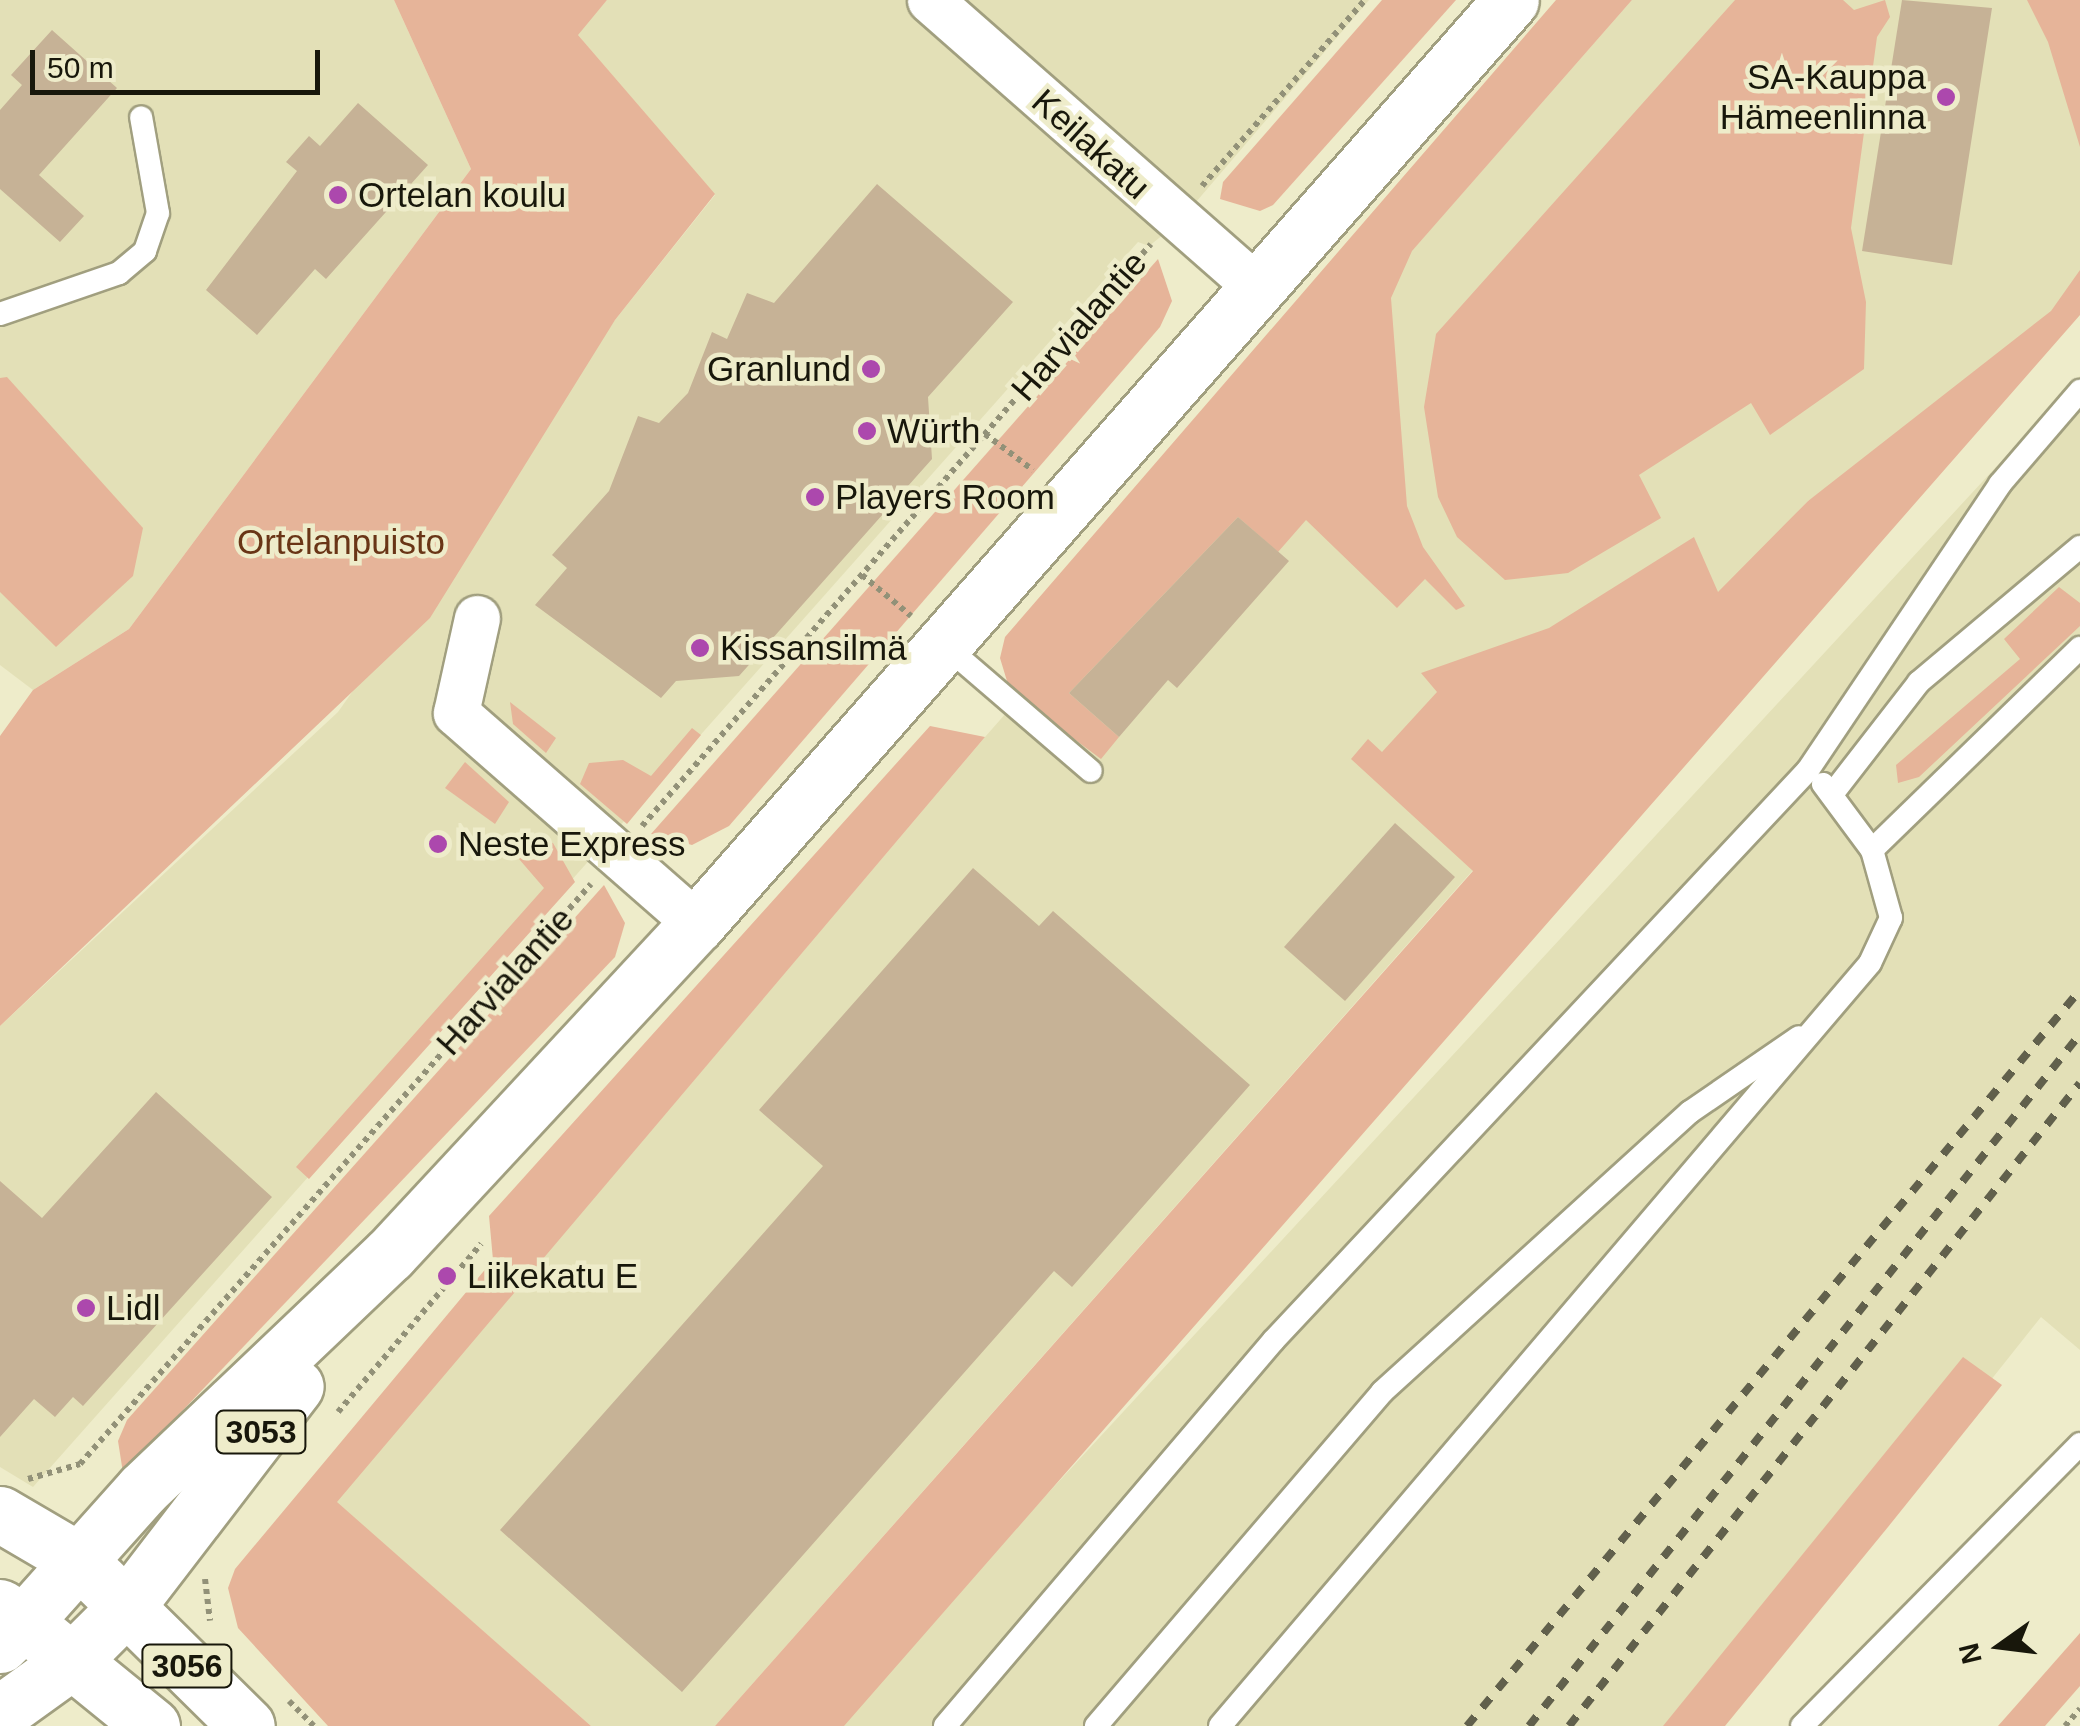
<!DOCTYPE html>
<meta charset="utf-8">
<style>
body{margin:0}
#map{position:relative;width:2080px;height:1726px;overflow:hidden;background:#eeecca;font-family:Helvetica,sans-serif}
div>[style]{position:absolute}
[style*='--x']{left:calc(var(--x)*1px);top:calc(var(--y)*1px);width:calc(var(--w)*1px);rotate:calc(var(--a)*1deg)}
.built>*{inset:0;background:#e3e0b7}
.green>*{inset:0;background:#e6b499}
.building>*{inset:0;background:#c6b296}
.path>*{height:6px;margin-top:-3px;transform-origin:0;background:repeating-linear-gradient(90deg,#929178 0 5px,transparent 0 10px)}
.roads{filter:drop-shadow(2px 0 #a19f7f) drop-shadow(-2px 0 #a19f7f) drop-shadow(0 2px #a19f7f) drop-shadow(0 -2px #a19f7f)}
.lane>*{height:22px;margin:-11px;padding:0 11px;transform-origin:11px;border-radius:11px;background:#fff}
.street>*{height:45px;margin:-22.5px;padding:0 22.5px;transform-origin:22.5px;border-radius:22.5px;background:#fff}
.secondary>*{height:55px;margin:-27.5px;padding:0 27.5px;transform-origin:27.5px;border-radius:27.5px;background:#fff}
.primary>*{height:55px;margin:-27.5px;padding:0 27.5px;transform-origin:27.5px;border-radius:27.5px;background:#fff}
.rail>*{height:8px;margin-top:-4px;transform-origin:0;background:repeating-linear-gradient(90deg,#61604c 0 12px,transparent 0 24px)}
.dots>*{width:28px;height:28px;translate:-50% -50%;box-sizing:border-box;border:5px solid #eeecca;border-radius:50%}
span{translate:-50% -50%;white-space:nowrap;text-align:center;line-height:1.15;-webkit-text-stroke:9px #eeecca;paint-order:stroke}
.shield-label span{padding:2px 8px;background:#eeecca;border:2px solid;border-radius:8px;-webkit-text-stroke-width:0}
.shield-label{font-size:32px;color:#18170b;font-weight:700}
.poi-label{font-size:35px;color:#18170b}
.right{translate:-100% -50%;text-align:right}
.left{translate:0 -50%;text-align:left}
.street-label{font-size:35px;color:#18170b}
.park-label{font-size:35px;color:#693516}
.north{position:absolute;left:1950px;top:1596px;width:100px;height:100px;-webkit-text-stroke:8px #eeecca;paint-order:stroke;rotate:256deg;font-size:28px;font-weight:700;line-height:40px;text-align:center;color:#18170b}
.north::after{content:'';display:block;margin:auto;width:35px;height:45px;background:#18170b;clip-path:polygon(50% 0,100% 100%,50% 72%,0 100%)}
.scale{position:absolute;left:30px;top:50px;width:290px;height:45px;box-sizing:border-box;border:5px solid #18170b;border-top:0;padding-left:12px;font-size:30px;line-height:35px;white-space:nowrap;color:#18170b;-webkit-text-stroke:8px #eeecca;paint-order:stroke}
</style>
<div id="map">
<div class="built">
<div style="clip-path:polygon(0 0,394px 0,471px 169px,129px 629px,33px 690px,0 665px)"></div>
<div style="clip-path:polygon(607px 0,1369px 0,1178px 223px,1149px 246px,1138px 242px,33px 1487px,0 1467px,0 1026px,338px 712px,615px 320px,715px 195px,577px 34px)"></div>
<div style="clip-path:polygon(1632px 0,2080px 0,2080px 307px,1808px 501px,1639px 679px,1441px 839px,1473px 870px,715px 1726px,591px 1726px,336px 1502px,985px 737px)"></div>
<div style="clip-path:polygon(2080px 376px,2080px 1350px,2041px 1317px,1716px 1726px,833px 1726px)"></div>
</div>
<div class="green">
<div style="clip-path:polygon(394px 0,607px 0,578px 35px,715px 194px,615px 320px,430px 618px,0 1026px,0 736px,33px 690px,129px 629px,471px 169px)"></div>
<div style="clip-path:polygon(1382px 0,1456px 0,1273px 205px,1260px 211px,1220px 199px,1223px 182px)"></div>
<div style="clip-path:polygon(1556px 0,1632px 0,1412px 251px,1391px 298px,1407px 506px,1423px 547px,1465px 606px,1456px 610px,1425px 579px,1397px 608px,1306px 520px,1278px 552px,1238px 517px,1069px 693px,1119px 737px,1101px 759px,1010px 691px,1000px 658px,1005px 637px)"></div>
<div style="clip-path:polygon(1735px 0,1843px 0,1854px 10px,1885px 0,1890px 17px,1877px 37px,1851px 228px,1866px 302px,1864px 369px,1770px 435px,1751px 403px,1639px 475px,1661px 518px,1568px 573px,1505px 580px,1457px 537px,1438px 497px,1424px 407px,1436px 334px)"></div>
<div style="clip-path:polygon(2027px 0,2080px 0,2080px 147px,2048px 42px)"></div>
<div style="clip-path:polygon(1158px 259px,1172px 301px,1160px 327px,729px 826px,692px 845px,651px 834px)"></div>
<div style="clip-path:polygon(2080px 270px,2080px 315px,844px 1726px,715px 1726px,1473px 871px,1351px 759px,1368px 739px,1382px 752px,1437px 692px,1421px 673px,1549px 628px,1694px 537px,1718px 592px,1808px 501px,2051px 311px)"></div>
<div style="clip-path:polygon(7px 377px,143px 528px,133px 576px,56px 647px,0 592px,0 378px)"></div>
<div style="clip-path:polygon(2059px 587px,2080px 603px,2080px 626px,1919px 777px,1898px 783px,1896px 765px,2020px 659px,2004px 639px)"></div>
<div style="clip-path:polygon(510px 702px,556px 738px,546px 753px,513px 724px)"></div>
<div style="clip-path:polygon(930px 726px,985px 737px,337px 1502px,591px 1726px,328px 1726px,238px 1628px,228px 1588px,235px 1569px,493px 1260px,489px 1216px)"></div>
<div style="clip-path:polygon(692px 728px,701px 735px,627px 824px,580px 784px,589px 763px,623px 760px,651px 776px)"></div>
<div style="clip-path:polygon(465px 762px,509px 802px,495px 824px,445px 788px)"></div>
<div style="clip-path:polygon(533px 840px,553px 843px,575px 882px,309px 1179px,296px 1167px,544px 888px,519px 859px)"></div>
<div style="clip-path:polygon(604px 885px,625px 923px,615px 957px,123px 1473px,118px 1441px,127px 1420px)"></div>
<div style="clip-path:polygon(1963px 1357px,2002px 1385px,1888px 1527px,1725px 1726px,1663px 1726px)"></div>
<div style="clip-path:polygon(2080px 1633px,2080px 1686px,2045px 1726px,1998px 1726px)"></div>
</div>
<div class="building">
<div style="clip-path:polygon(1902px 0,1992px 8px,1952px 265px,1862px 251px)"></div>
<div style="clip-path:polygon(52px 30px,117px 88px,39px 175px,84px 216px,60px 242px,0 189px,0 110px,22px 85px,11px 75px)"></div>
<div style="clip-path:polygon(358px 103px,428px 165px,326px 279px,315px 269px,257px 335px,206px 290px,297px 171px,286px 162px,309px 136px,320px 146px)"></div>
<div style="clip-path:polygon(877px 184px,1013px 302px,928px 397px,932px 459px,739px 676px,676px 681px,661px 698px,535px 605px,567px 568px,552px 555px,609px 491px,638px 416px,659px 423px,688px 393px,712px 332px,727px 339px,747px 293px,774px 303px)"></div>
<div style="clip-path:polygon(1238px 517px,1289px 561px,1177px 688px,1168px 680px,1119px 737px,1069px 693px)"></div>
<div style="clip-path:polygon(1395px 823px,1455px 877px,1345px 1001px,1284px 947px)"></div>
<div style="clip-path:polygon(973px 868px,1039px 926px,1053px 911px,1250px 1085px,1072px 1287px,1054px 1271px,682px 1692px,500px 1530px,823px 1166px,759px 1110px)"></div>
<div style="clip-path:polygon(156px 1092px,272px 1197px,83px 1406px,73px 1397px,55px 1417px,34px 1399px,0 1437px,0 1181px,42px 1218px)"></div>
</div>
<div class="path">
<div style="--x:1202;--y:186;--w:247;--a:-48.8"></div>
<div style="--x:985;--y:434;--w:60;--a:36.9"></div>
<div style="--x:862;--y:575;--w:64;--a:39.9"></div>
<div style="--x:642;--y:826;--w:773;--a:-48.83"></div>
<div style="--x:338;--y:1412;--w:221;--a:-49.6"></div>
<div style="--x:80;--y:1464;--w:773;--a:-48.62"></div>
<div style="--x:28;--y:1479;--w:54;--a:-16.1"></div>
<div style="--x:205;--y:1579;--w:42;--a:83.2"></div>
<div style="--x:289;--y:1701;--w:35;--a:45"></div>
<div style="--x:2065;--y:1726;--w:23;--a:-49"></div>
</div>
<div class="roads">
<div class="lane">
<div style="--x:0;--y:314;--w:126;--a:-19"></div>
<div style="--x:119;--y:273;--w:34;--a:-40"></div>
<div style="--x:145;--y:251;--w:40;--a:-71.1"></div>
<div style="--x:158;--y:213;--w:97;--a:-100"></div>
<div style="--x:942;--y:643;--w:196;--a:40.7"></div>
<div style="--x:1823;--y:784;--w:82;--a:53.4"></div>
<div style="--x:1833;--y:793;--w:140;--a:-52.2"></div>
<div style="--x:1919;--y:682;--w:210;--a:-40"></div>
<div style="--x:945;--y:1726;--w:506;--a:-49.57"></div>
<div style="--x:1273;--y:1341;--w:782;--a:-46.86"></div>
<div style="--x:1808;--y:770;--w:344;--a:-56.1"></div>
<div style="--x:2000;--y:484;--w:123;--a:-49.3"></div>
<div style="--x:1096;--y:1726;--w:440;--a:-49.4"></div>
<div style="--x:1382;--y:1392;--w:416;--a:-42.3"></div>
<div style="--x:1690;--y:1112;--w:132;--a:-34.5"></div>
<div style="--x:1220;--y:1726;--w:1002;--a:-49.57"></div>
<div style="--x:1870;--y:963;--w:50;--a:-65"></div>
<div style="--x:1891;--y:918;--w:71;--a:-105.6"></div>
<div style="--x:1872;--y:850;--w:290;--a:-44.2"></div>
<div style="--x:1802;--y:1726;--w:396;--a:-45.4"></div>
</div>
<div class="street">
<div style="--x:930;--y:0;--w:433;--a:41.3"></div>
<div style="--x:477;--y:618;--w:97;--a:102.5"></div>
<div style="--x:456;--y:713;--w:320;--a:41.2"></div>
</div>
<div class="secondary">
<div style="--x:0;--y:1514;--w:93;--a:30.4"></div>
<div style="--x:0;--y:1607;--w:28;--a:32"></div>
<div style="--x:24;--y:1622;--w:33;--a:136"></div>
<div style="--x:0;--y:1713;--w:87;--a:-35.7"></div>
</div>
<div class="primary">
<div style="--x:100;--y:1581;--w:206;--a:44.6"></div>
<div style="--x:71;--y:1662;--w:79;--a:-45"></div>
<div style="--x:127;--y:1606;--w:277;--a:-52.5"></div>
<div style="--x:152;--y:1726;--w:165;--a:-140.9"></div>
<div style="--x:24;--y:1622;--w:178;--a:-48.2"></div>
<div style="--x:143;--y:1489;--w:341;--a:-43.6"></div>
<div style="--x:390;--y:1254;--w:451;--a:-47.1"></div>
<div style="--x:697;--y:924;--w:1231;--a:-48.62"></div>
</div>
</div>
<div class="rail">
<div style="--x:1467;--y:1726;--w:958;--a:-50.21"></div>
<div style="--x:1529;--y:1726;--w:885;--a:-51.47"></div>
<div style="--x:1569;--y:1726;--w:821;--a:-51.53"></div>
</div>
<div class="dots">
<div style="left:1946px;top:97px;background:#ac48ad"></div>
<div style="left:338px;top:195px;background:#ac48ad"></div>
<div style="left:871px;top:369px;background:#ac48ad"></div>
<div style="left:867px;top:431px;background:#ac48ad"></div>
<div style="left:815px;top:497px;background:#ac48ad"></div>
<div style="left:700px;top:648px;background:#ac48ad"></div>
<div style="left:438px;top:844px;background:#ac48ad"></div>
<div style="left:447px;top:1276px;background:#ac48ad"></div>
<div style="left:86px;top:1308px;background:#ac48ad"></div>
</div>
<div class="shield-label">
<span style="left:261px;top:1432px">3053</span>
<span style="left:187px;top:1666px">3056</span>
</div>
<div class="poi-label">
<span class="right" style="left:1926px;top:97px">SA-Kauppa<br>Hämeenlinna</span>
<span class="left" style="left:358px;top:195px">Ortelan koulu</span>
<span class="right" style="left:851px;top:369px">Granlund</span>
<span class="left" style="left:887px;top:431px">Würth</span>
<span class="left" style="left:835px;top:497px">Players Room</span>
<span class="left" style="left:720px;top:648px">Kissansilmä</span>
<span class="left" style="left:458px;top:844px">Neste Express</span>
<span class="left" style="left:467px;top:1276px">Liikekatu E</span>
<span class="left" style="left:106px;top:1308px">Lidl</span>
</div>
<div class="street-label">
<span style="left:1091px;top:144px;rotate:42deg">Keilakatu</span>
<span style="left:1079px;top:326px;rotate:-49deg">Harvialantie</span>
<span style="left:505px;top:981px;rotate:-48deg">Harvialantie</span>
</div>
<div class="park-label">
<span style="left:341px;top:542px">Ortelanpuisto</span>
</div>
<div class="north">N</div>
<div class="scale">50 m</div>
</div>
